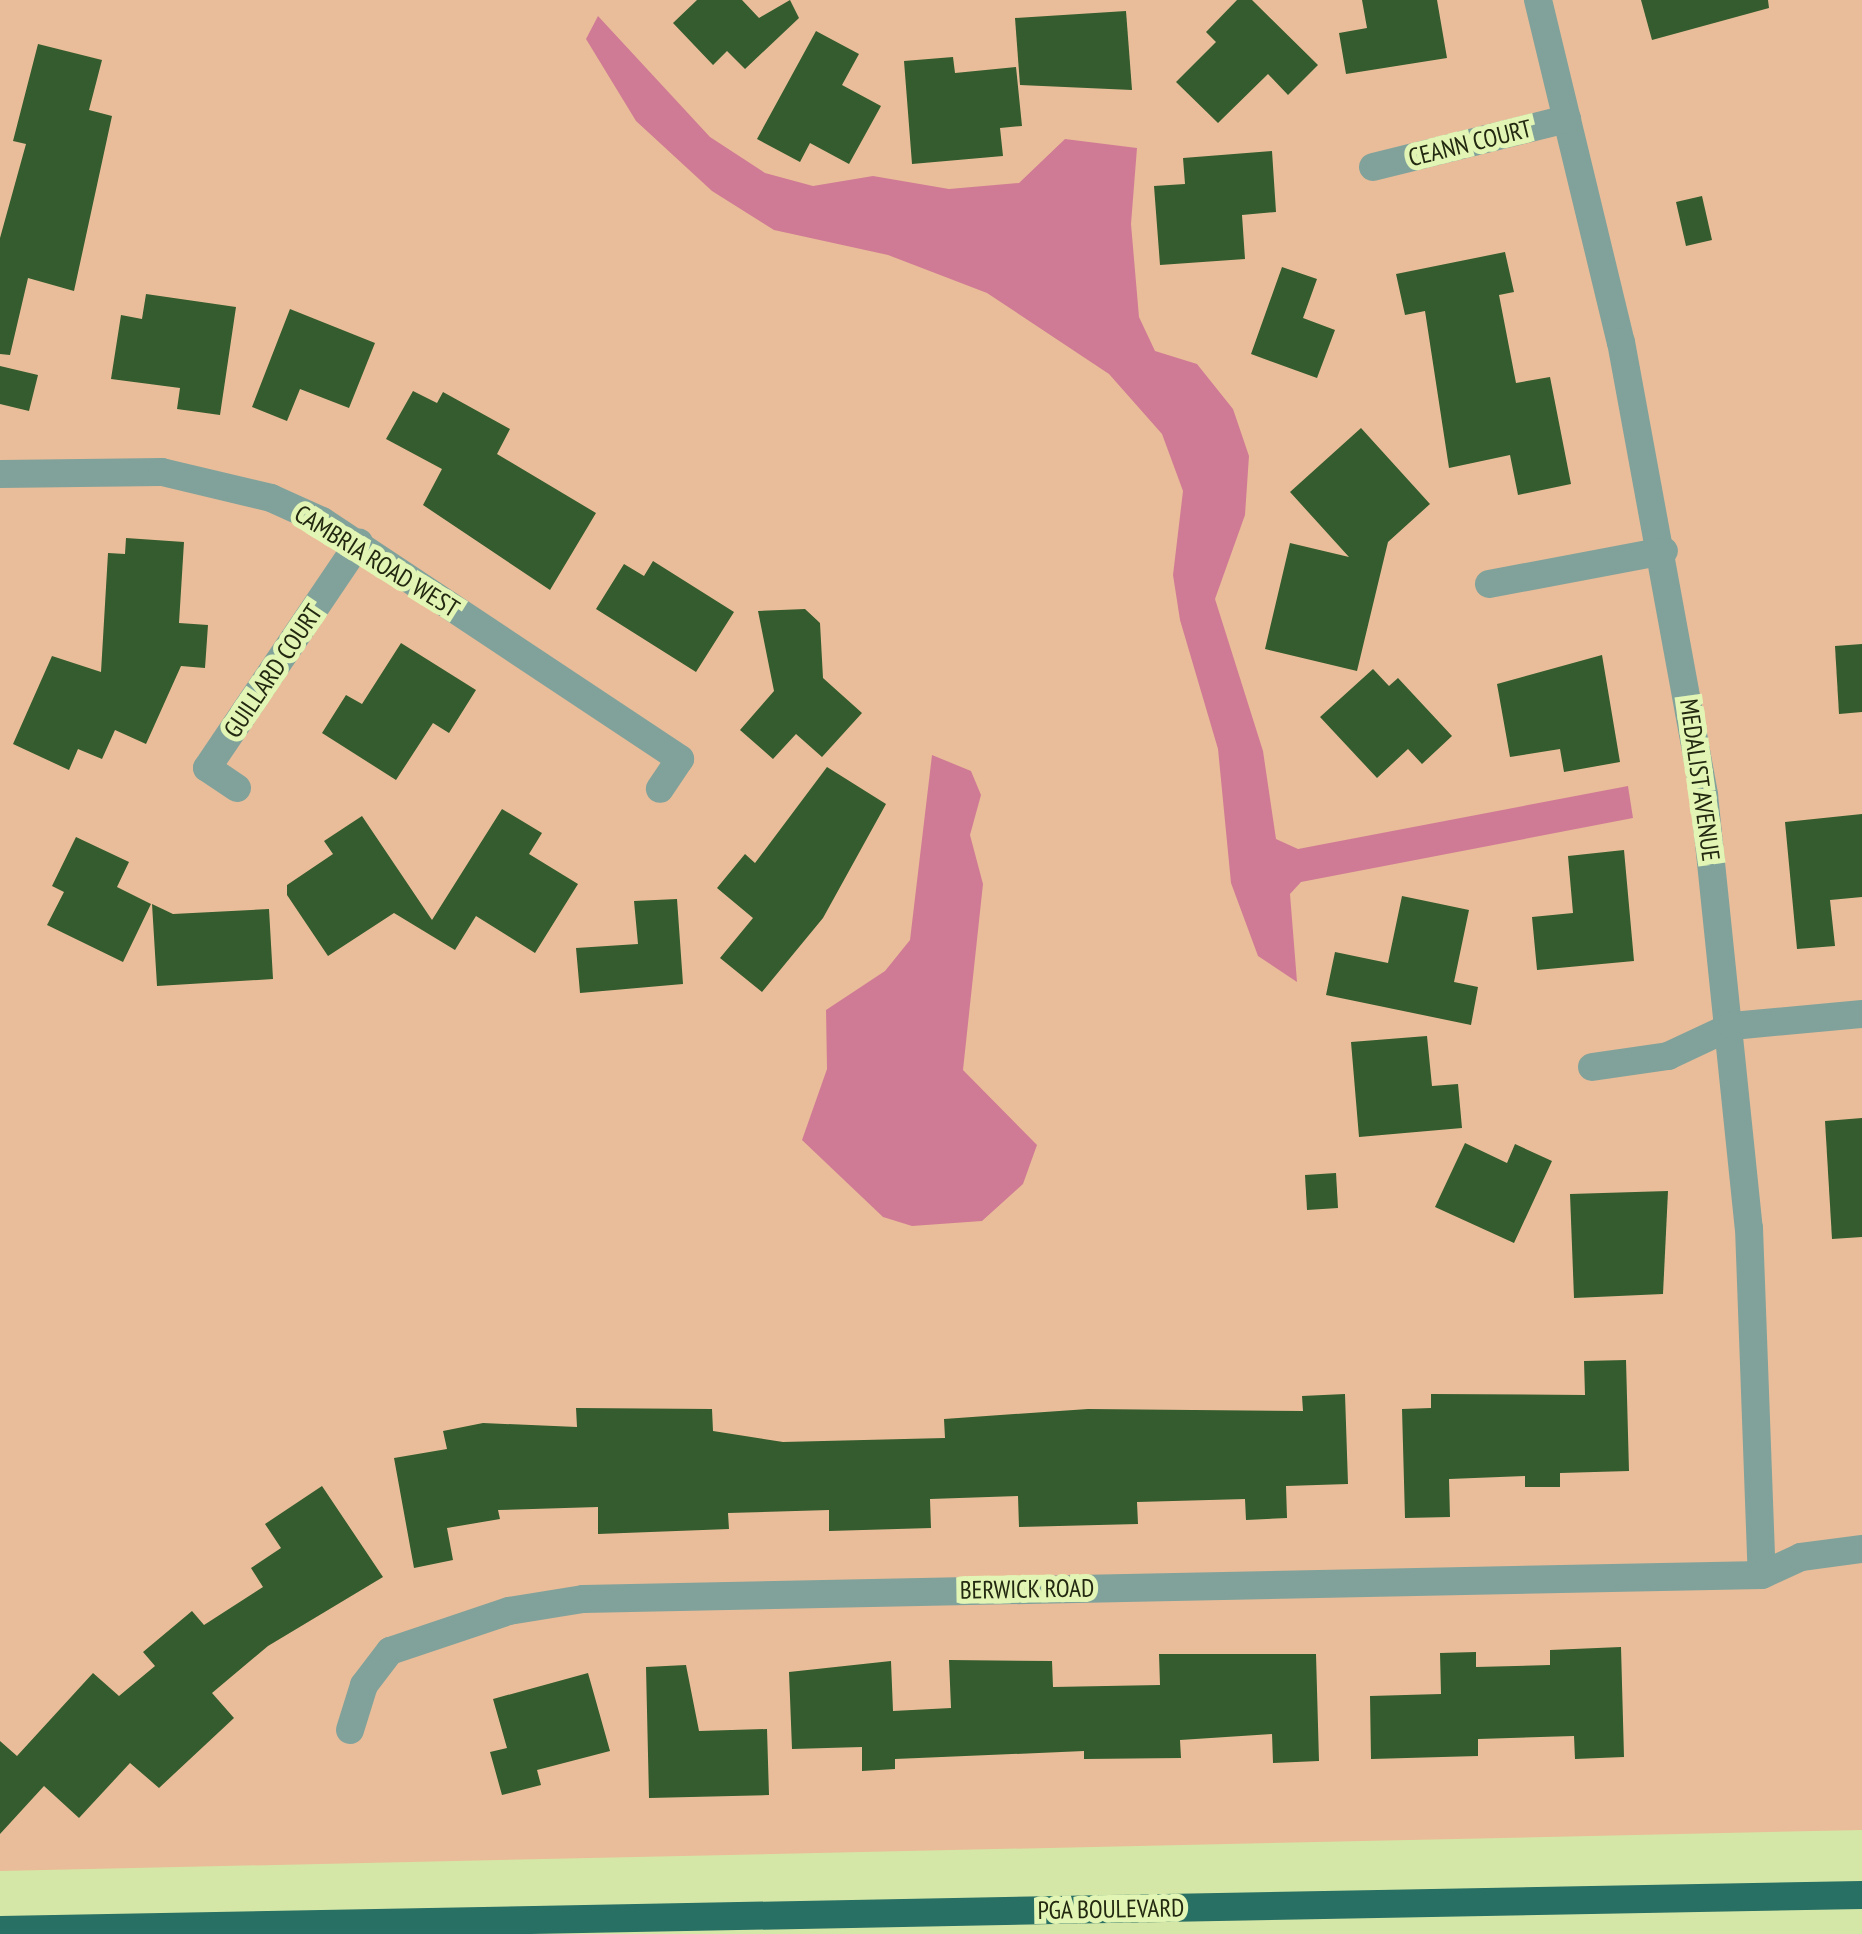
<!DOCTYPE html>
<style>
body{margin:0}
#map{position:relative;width:1862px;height:1934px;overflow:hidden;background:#d5e7a7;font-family:"PT Sans Narrow",sans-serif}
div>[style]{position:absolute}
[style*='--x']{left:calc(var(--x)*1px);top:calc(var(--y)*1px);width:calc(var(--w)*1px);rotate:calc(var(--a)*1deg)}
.green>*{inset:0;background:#e9bd99}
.water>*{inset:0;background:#d07b95}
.building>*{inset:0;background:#345c2e}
.minor>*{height:28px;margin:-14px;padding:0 14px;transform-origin:14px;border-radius:14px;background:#80a29b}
.primary>*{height:28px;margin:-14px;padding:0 14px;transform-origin:14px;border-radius:14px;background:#286f64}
span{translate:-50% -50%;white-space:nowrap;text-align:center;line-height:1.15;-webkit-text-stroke:10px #e2f5b4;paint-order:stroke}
.street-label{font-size:25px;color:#232910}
</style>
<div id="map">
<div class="green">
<div style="clip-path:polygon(0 0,1862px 0,1862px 1830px,0 1871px)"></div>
</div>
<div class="water">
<div style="clip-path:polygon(598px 16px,710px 137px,765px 173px,813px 186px,873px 176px,949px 189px,1019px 183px,1065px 139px,1137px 148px,1131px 224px,1139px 317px,1155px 351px,1197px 364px,1233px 409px,1249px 456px,1245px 515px,1215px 599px,1263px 751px,1276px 839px,1298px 849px,1628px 786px,1633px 818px,1301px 882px,1290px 894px,1297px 982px,1258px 956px,1231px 883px,1218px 749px,1180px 620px,1173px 575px,1183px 491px,1162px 434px,1109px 374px,987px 293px,888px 255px,774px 230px,712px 191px,636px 121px,586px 39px)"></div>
<div style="clip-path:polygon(932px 755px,971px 771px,981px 795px,970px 835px,983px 884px,963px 1070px,1037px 1145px,1023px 1184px,982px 1221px,912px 1226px,883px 1217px,802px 1140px,827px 1069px,826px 1010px,885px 971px,910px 940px)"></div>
</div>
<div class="building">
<div style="clip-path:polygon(697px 0,742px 0,759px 18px,790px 0,799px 18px,745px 69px,727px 51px,713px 65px,673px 23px)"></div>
<div style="clip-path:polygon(1237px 0,1252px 0,1318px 65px,1288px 95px,1268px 74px,1218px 123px,1176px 82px,1216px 42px,1206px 32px)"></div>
<div style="clip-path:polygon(1362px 0,1437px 0,1447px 58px,1346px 74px,1339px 33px,1367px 28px)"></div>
<div style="clip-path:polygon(1641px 0,1768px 0,1769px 8px,1652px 40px)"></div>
<div style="clip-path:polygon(1126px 11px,1132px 90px,1020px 85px,1015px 18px)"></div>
<div style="clip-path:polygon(816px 31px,859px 54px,842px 85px,881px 106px,849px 164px,810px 143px,800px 162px,757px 139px)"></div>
<div style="clip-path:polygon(38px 44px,102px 60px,89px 110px,112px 116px,74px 291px,28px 278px,10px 355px,0 354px,0 238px,26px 144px,13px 141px)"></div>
<div style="clip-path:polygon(953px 57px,955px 73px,1016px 67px,1022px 126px,1000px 128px,1003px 156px,912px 164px,904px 61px)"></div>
<div style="clip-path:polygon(1272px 151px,1276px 212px,1242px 215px,1245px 259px,1160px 265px,1154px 186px,1185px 184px,1183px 158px)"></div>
<div style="clip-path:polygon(1702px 196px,1712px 240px,1686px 246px,1676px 202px)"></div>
<div style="clip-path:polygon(1505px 252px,1514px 292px,1499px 295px,1516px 383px,1550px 377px,1571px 484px,1518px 495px,1510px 455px,1449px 468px,1425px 311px,1405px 315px,1396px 274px)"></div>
<div style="clip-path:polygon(1282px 267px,1317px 279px,1303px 318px,1335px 330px,1317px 378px,1251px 354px)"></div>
<div style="clip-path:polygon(146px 294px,236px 307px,220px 415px,177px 409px,180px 388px,111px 379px,121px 315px,142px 319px)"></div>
<div style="clip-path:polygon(290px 309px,375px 343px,349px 408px,300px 389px,287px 421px,252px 407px)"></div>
<div style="clip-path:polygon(0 366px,38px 375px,29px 411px,0 404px)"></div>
<div style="clip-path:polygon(413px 391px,437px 403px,443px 392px,510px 429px,497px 454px,596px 513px,550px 590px,423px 505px,442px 469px,386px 439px)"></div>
<div style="clip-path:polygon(1361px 428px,1430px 504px,1388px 542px,1357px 671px,1265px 649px,1290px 543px,1349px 557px,1290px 492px)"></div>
<div style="clip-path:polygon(126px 538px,184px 542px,179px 623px,208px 625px,205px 668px,181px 666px,146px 744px,115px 730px,102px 759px,78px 749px,69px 770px,13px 744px,52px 656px,101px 672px,108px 553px,125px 554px)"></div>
<div style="clip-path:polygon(653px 561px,734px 612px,696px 672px,596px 609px,624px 564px,644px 576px)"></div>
<div style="clip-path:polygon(805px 609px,820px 623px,823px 678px,862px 713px,822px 757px,796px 734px,773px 759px,740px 730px,774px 691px,758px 611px)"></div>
<div style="clip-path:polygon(401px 643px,476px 690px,449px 733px,433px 723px,396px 780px,322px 733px,346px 695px,362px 704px)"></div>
<div style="clip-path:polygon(1862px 644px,1862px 712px,1839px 714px,1835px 646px)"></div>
<div style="clip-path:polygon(1602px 655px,1620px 762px,1564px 772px,1560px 749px,1510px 757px,1497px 684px)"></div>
<div style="clip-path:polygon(1373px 669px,1389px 686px,1398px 678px,1452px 736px,1422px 764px,1408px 749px,1377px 778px,1320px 717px)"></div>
<div style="clip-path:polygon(827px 767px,886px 804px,823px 918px,762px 992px,720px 958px,753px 918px,717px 888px,745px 854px,755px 863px)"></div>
<div style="clip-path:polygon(502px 809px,542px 833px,529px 854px,578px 884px,535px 953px,476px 916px,455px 950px,394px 913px,328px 956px,287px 895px,287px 885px,333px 854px,324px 841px,362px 816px,432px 920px)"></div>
<div style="clip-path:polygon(1862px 814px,1862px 897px,1830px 900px,1835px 946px,1797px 949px,1785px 822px)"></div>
<div style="clip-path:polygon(76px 837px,129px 862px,117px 887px,151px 904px,123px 962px,47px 925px,64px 892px,52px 886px)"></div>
<div style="clip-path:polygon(1624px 850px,1634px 961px,1537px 970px,1532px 917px,1573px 913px,1568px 856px)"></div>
<div style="clip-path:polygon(1402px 896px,1469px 910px,1454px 982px,1478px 987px,1471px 1025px,1326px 995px,1335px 952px,1388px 963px)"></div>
<div style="clip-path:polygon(677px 899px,683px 984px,580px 993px,576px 948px,638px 944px,634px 901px)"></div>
<div style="clip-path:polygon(152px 904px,173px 914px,269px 909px,273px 979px,157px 986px)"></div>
<div style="clip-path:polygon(1427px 1036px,1432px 1086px,1458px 1084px,1462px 1128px,1359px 1137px,1351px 1042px)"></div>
<div style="clip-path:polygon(1862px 1118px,1862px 1237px,1832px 1239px,1825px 1121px)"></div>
<div style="clip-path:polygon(1465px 1143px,1507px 1163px,1515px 1144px,1552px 1161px,1514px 1243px,1435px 1207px)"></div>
<div style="clip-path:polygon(1336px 1173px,1338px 1208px,1307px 1210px,1305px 1175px)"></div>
<div style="clip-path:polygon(1668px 1191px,1663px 1294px,1574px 1298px,1570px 1194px)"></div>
<div style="clip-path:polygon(1626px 1360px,1629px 1471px,1560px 1473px,1560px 1487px,1525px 1487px,1525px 1476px,1449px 1479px,1450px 1517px,1405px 1518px,1402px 1409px,1431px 1408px,1431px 1394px,1585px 1395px,1584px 1361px)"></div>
<div style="clip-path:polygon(1345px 1394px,1348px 1484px,1286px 1486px,1287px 1518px,1246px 1520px,1245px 1499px,1137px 1502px,1138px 1524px,1019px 1527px,1018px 1496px,930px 1499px,931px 1528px,829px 1531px,829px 1510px,728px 1513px,729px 1529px,598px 1534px,598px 1507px,498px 1510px,500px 1519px,447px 1528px,453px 1560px,414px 1568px,394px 1458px,447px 1449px,443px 1431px,483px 1423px,577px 1427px,576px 1408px,712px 1409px,713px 1431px,783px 1442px,945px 1438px,944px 1419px,1088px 1409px,1303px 1411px,1302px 1396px)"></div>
<div style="clip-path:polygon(322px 1486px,383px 1577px,268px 1646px,212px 1693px,234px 1718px,159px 1788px,130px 1763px,79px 1818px,44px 1786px,0 1834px,0 1741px,17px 1756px,93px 1673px,119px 1696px,155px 1666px,143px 1652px,192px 1611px,204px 1625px,263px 1587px,251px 1568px,281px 1548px,265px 1524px)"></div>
<div style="clip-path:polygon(1621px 1647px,1624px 1757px,1575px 1759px,1574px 1736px,1478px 1739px,1478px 1756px,1371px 1759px,1370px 1696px,1441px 1694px,1440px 1653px,1476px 1652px,1476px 1667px,1550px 1665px,1550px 1650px)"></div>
<div style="clip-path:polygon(1159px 1654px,1316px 1654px,1319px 1761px,1273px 1763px,1272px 1734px,1180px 1740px,1181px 1758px,1084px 1759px,1084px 1751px,895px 1759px,895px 1769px,862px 1771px,862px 1747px,792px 1749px,789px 1672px,891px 1661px,893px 1711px,951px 1708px,949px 1660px,1052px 1661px,1053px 1687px,1160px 1685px)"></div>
<div style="clip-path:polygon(686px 1665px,699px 1731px,767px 1729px,769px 1795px,649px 1798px,646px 1667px)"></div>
<div style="clip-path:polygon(588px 1673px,610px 1751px,537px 1770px,541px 1785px,502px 1795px,490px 1752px,507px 1748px,493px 1699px)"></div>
</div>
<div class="minor">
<div style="--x:1538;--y:0;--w:352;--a:76.4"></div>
<div style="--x:1621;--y:342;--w:461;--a:79.6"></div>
<div style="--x:1704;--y:795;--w:435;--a:84.1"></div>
<div style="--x:1749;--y:1228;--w:347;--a:87.9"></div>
<div style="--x:1373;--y:167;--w:200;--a:-13.9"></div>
<div style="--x:0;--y:474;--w:162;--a:-0.7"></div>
<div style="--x:162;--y:472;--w:112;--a:13.4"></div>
<div style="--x:271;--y:498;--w:56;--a:24.3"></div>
<div style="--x:322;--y:521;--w:430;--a:33.6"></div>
<div style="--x:680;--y:759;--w:36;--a:124"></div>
<div style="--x:1489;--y:584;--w:178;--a:-10.7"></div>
<div style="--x:237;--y:788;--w:36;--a:-146"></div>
<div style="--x:207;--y:768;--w:272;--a:-56"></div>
<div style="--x:1592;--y:1067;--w:77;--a:-8.2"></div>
<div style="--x:1668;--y:1056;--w:71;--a:-25.1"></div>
<div style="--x:1732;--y:1026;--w:131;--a:-5.3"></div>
<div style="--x:350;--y:1730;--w:47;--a:-72.7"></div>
<div style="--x:364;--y:1685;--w:43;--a:-52.6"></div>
<div style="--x:390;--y:1651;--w:126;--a:-18.6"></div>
<div style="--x:509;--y:1611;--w:75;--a:-9.2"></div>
<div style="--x:583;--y:1599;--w:1179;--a:-1.17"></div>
<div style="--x:1762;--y:1575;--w:43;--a:-24.8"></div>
<div style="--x:1801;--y:1557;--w:62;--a:-7.5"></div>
</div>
<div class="primary">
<div style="--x:0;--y:1930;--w:1862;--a:-1.08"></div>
</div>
<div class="street-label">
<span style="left:1470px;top:143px;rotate:-14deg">CEANN COURT</span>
<span style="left:377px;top:561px;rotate:32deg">CAMBRIA ROAD WEST</span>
<span style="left:273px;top:671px;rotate:-56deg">GUILLARD COURT</span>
<span style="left:1700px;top:780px;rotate:82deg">MEDALIST AVENUE</span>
<span style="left:1027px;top:1589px;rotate:-1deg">BERWICK ROAD</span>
<span style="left:1111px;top:1909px;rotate:-1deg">PGA BOULEVARD</span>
</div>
</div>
